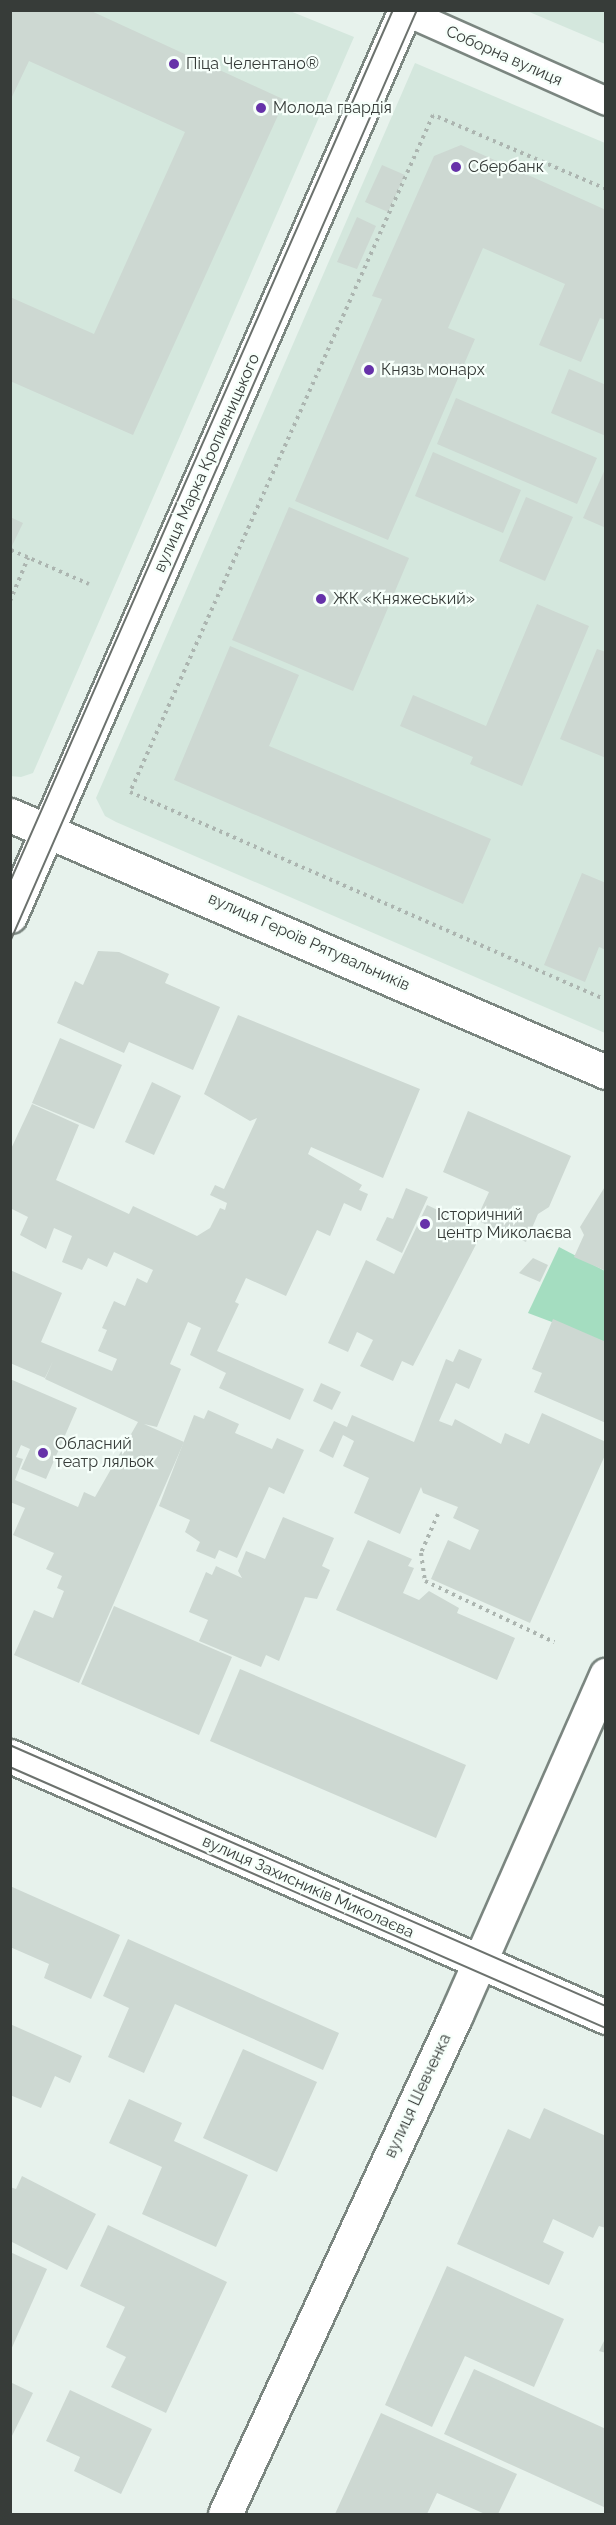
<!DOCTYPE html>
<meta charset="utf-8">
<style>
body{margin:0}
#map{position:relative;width:616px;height:2525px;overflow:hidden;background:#e7f2ec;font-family:Raleway,sans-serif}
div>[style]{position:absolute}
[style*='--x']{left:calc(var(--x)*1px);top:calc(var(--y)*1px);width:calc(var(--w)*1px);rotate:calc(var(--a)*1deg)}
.built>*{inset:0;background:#d4e7dd}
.green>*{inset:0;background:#a4ddc0}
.building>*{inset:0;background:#cdd8d2}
.path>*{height:4px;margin-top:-2px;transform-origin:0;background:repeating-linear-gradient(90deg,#acb5b0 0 3px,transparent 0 7.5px)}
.roads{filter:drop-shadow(2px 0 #7b8680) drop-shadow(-2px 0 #7b8680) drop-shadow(0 2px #7b8680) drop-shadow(0 -2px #7b8680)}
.pedestrian>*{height:27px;margin:-13.5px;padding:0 13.5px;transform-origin:13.5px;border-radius:13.5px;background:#fff}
.minor>*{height:33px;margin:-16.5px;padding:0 16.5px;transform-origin:16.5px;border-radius:16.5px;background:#fff}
.tram>*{height:1.5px;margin:-0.75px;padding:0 0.75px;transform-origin:0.75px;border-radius:0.75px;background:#6c726e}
.dots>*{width:16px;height:16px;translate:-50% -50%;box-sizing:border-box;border:3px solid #f6fffa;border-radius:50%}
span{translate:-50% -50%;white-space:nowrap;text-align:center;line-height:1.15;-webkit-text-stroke:4.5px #f6fffa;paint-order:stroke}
.street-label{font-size:16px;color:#373c39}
.poi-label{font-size:16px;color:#373c39}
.left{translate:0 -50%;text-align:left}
.frame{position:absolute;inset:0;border:12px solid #373c39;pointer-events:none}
</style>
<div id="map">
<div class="built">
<div style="clip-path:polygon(10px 11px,290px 11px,354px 37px,33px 773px,21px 777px,10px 776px)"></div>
<div style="clip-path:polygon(527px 11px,605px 11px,605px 44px)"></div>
<div style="clip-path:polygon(415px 63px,605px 143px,605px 1033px,116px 822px,105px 816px,96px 798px)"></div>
</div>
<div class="green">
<div style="clip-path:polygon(559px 1247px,605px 1271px,605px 1342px,528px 1313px)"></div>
</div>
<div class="building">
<div style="clip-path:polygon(10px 10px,89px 10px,285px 100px,133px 435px,10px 381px,10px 297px,94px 334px,185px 132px,29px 61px,10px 101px)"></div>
<div style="clip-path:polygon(461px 145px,606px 210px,606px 320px,600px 318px,581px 362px,539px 345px,565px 284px,483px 248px,448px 328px,475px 339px,388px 540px,295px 501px,382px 299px,372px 296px,434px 156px)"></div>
<div style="clip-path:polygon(382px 165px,405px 175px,388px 212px,365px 202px)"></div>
<div style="clip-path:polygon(357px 217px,376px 226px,357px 269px,337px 262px)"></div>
<div style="clip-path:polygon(569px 369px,606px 385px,606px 436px,551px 413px)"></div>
<div style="clip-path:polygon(456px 398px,597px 458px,577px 504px,437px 444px)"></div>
<div style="clip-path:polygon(433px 452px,521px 490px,503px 533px,415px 496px)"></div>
<div style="clip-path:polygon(606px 467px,606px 528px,583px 518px)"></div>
<div style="clip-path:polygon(526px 497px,573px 517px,545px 581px,499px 561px)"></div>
<div style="clip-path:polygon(289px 507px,409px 558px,353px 691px,232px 640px)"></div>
<div style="clip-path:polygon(10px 517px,23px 523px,10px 550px)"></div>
<div style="clip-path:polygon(537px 604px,589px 626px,522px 786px,470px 764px,473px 757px,400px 726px,413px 695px,486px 726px)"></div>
<div style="clip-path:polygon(230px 646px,299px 675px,269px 746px,491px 839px,463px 904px,174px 780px)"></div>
<div style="clip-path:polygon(597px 649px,606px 652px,606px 758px,560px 739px)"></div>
<div style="clip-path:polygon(582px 873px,606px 883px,606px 950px,599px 947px,585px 982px,544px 965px)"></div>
<div style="clip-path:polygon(98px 951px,119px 952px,169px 974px,165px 983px,220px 1007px,193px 1070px,129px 1042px,124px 1053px,57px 1023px,75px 981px,83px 985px)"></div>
<div style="clip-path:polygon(238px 1015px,420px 1089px,383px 1178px,311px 1147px,308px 1154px,362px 1185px,359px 1190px,368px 1194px,361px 1211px,344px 1203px,330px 1236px,317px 1230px,286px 1296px,246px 1278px,235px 1302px,239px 1304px,217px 1351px,304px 1389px,290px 1420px,219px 1388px,226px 1373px,190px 1355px,201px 1328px,188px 1322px,170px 1364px,181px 1369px,157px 1427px,144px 1424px,184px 1442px,79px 1683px,14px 1655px,34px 1610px,53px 1618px,64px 1591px,57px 1588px,62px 1576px,46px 1569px,54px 1553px,13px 1535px,25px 1508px,10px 1502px,10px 1379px,77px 1408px,46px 1479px,21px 1469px,30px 1449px,21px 1445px,16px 1457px,23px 1459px,15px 1480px,78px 1507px,84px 1492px,95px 1497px,138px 1422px,45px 1379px,53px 1361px,45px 1378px,10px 1363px,10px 1270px,62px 1293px,41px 1342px,112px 1371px,117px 1359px,98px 1351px,107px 1330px,102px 1328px,114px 1301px,125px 1306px,137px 1278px,147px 1283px,153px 1270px,114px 1252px,107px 1267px,88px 1258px,82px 1270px,62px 1262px,72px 1236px,54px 1228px,46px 1249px,20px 1235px,28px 1217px,10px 1208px,10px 1151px,32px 1104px,79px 1125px,56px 1180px,129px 1214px,133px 1206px,197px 1236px,210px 1228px,220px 1208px,225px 1210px,227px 1203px,210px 1195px,215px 1185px,224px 1189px,257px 1118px,250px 1121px,204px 1094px)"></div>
<div style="clip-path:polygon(60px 1038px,122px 1065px,94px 1129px,32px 1103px)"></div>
<div style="clip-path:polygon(152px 1082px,181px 1096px,154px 1155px,125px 1142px)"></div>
<div style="clip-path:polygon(468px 1111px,571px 1156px,549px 1207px,538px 1214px,526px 1242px,476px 1220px,489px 1192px,443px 1172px)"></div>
<div style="clip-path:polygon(606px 1185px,606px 1271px,574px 1257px,584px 1235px,580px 1227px)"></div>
<div style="clip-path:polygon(406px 1188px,428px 1197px,402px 1253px,376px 1240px,387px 1217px,393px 1219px)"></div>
<div style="clip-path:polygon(427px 1205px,483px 1231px,413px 1366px,402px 1361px,393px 1381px,360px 1366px,373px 1340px,357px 1332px,348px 1352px,328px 1343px,366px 1260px,394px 1274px)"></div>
<div style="clip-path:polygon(533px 1258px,548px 1265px,540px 1282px,519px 1273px)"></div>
<div style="clip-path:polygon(553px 1319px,606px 1342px,606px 1423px,534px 1392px,542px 1373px,532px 1369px)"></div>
<div style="clip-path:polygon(459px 1349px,482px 1359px,469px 1389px,456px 1383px,439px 1421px,452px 1426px,455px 1419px,501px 1444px,505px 1433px,529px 1444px,542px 1413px,606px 1442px,606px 1453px,530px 1623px,431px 1579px,448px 1540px,470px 1550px,479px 1530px,453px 1518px,458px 1507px,423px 1493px,421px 1487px,400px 1534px,354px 1513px,369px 1478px,343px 1466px,354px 1441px,343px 1435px,333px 1458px,319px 1451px,334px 1421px,347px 1427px,352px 1415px,414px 1442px,446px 1359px,453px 1362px)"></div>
<div style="clip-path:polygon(321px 1383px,341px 1392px,332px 1410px,313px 1401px)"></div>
<div style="clip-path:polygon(208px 1410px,239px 1424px,235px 1433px,272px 1449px,277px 1438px,304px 1450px,284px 1494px,269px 1487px,237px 1558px,219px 1550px,215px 1559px,196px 1551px,200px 1542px,185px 1532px,190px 1520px,159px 1506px,194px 1415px,204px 1419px)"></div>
<div style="clip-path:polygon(283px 1517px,334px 1538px,322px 1566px,330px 1570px,317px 1599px,305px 1597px,279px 1661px,266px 1655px,261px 1667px,199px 1641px,208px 1620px,189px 1612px,206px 1572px,212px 1575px,216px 1566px,242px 1578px,238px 1571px,246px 1551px,265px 1559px)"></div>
<div style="clip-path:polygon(368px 1540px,412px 1559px,408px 1566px,414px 1568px,403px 1593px,419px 1600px,429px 1591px,459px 1608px,457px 1613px,515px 1638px,497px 1680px,336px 1610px)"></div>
<div style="clip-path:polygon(114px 1606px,232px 1657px,199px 1735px,81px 1684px)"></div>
<div style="clip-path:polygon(240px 1669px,466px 1765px,436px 1838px,210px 1741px)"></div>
<div style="clip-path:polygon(10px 1886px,120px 1935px,91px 1999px,44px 1978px,49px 1964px,10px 1947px)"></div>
<div style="clip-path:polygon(128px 1939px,339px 2033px,323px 2070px,175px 2004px,144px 2073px,108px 2057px,129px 2008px,103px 1996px)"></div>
<div style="clip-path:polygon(10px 2024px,82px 2056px,70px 2083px,55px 2076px,41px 2108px,10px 2095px)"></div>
<div style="clip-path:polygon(243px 2049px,317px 2082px,277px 2172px,203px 2138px)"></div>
<div style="clip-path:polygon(129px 2099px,182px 2123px,174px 2141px,248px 2175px,216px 2247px,142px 2214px,162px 2167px,109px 2143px)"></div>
<div style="clip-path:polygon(544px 2108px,606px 2136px,606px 2228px,599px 2226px,593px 2238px,553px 2219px,543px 2242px,564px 2252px,549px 2285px,457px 2244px,508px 2129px,530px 2139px)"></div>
<div style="clip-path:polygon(22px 2176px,96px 2214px,67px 2270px,10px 2241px,10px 2187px,16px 2189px)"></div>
<div style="clip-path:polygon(108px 2225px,227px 2282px,166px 2413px,111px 2387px,126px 2357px,106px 2347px,125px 2307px,80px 2286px)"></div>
<div style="clip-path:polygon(10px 2252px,47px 2269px,10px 2352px)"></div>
<div style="clip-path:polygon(447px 2266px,564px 2319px,534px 2387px,465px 2356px,432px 2427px,385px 2405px)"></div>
<div style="clip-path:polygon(606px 2337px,606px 2353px,599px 2351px)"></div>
<div style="clip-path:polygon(474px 2369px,606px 2429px,606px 2508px,444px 2434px)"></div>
<div style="clip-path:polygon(10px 2382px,33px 2393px,10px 2440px)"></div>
<div style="clip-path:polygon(70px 2390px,152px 2429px,121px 2494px,74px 2471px,80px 2457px,46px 2441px)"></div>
<div style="clip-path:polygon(381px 2413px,517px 2474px,498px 2514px,485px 2514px,437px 2493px,427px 2514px,335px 2514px)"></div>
</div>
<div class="path">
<div style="--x:606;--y:189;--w:188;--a:-156.8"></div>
<div style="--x:433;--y:115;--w:742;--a:114.11"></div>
<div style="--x:130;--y:792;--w:519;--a:23.6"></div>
<div style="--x:11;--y:550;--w:85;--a:23.6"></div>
<div style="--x:10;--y:601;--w:47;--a:-67.3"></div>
<div style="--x:10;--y:629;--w:15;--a:90"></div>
<div style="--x:438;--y:1514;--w:43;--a:113.6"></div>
<div style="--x:421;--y:1553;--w:28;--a:82"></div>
<div style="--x:425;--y:1581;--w:143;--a:25.3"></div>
</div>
<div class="roads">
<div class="pedestrian">
<div style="--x:402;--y:10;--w:223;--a:24"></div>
</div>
<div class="minor">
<div style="--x:10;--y:815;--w:649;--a:23.33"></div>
<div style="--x:10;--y:916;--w:988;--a:-66.44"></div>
<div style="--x:10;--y:1756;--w:651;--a:23.65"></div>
<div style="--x:225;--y:2514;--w:550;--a:-65.16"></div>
<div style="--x:456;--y:2015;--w:372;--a:-66.2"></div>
</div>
</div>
<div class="tram">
<div style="--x:10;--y:882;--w:952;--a:-66.29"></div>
<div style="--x:10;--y:942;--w:1017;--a:-66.41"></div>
<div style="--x:10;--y:1745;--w:651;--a:23.65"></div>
<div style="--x:10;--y:1767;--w:651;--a:23.65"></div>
</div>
<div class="dots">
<div style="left:174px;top:64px;background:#6632a9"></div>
<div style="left:261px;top:108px;background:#6632a9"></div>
<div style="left:456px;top:167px;background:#6632a9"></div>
<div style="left:369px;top:370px;background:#6632a9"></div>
<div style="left:321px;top:599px;background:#6632a9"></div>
<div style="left:425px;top:1224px;background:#6632a9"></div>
<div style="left:43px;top:1453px;background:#6632a9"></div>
</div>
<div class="street-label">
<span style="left:504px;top:56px;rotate:24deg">Соборна вулиця</span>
<span style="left:207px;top:463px;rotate:-66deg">вулиця Марка Кропивницького</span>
<span style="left:309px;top:942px;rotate:24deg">вулиця Героїв Рятувальників</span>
<span style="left:308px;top:1887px;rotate:24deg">вулиця Захисників Миколаєва</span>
<span style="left:418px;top:2096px;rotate:-65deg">вулиця Шевченка</span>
</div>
<div class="poi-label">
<span class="left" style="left:186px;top:64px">Піца Челентано®</span>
<span class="left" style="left:273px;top:108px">Молода гвардія</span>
<span class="left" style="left:468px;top:167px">Сбербанк</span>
<span class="left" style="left:381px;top:370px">Князь монарх</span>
<span class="left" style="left:333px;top:599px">ЖК «Княжеський»</span>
<span class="left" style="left:437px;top:1224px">Історичний<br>центр Миколаєва</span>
<span class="left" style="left:55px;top:1453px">Обласний<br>театр ляльок</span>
</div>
<div class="frame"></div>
</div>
